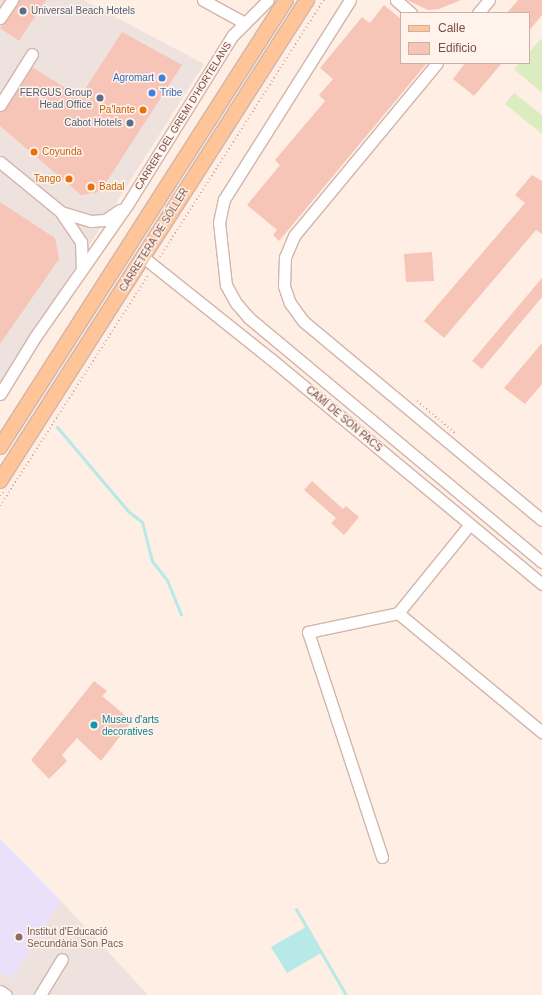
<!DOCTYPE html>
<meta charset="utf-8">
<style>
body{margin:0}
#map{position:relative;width:542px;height:995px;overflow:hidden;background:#feeee3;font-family:Arial,sans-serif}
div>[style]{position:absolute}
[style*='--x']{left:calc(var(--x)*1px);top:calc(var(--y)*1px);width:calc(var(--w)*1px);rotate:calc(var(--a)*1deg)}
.industrial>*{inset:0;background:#ede2de}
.education>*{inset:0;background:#ebe0fa}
.green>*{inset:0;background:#dbedc0}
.water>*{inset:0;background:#b6e9e7}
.stream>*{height:3px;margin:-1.5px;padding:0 1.5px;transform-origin:1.5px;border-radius:1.5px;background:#b6e9e7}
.building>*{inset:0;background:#f6c5b8}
.path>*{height:2px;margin-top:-1px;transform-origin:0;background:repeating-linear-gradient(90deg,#dba79b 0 1px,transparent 0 4px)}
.roads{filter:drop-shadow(1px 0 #d2b5ab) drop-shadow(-1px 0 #d2b5ab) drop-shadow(0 1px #d2b5ab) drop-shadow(0 -1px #d2b5ab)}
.minor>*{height:11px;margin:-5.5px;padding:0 5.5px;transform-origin:5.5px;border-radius:5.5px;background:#fff}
.major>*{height:14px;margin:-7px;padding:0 7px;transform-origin:7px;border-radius:7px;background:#ffc599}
.dots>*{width:11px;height:11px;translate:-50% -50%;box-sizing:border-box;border:2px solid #fff3eb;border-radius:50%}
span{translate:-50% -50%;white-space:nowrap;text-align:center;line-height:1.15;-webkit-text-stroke:3px #fff3eb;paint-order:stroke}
.service-label{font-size:10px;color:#4e5e75}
.left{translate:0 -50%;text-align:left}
.right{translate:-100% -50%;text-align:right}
.shop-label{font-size:10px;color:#366cbe}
.food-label{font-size:10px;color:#c56008}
.street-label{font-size:10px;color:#784e47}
.culture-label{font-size:10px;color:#0d838f}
.education-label{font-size:10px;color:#785e54}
.legend{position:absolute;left:400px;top:12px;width:130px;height:52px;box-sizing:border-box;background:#fff3eb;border:1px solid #c9b1a9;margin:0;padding:5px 7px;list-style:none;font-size:12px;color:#784e47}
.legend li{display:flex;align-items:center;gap:8px;height:20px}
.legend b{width:20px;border:1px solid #c9b1a9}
</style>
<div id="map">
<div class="industrial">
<div style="clip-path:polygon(0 0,83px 0,204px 64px,0 386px)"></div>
<div style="clip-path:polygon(61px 901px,148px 995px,0 995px,0 972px,11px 979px)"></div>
</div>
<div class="education">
<div style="clip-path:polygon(0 839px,61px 901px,11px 979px,0 972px)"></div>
</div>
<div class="green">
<div style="clip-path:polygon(542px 38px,542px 93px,514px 69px,520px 63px,529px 63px,529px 52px)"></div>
<div style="clip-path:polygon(514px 93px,542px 115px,542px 134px,505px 104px)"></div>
</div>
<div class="water">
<div style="clip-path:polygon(306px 927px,321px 953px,287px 973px,271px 947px)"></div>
</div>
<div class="stream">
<div style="--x:57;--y:427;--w:110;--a:49.8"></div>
<div style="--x:128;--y:511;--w:18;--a:38"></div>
<div style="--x:142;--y:522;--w:40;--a:75.6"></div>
<div style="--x:152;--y:561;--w:24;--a:52"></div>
<div style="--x:167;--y:580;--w:37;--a:68"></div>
<div style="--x:296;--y:909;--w:99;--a:59.8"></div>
</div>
<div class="building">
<div style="clip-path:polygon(19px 0,46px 0,19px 41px,0 28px)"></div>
<div style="clip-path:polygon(407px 0,461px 0,439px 9px,428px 10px)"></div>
<div style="clip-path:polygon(518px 0,542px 0,542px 15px,529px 31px,529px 13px,507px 13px)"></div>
<div style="clip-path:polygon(384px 5px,401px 19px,401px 63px,427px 63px,279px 241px,273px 235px,277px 230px,247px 205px,280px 165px,275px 160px,325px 101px,319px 95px,333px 79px,320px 68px,362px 17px,370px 23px)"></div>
<div style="clip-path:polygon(122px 32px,182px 65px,100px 192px,81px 195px,0 126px,0 112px,6px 109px,32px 67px,80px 97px)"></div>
<div style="clip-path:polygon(465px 63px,502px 63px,474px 96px,453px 79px)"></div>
<div style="clip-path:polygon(532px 175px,542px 181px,542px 234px,536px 230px,444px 338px,424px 321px,525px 203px,515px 195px)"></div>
<div style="clip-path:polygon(0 202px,55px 238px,59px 259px,0 344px)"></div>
<div style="clip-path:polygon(432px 252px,434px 281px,406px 282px,404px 254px)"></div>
<div style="clip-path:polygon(542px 278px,542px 297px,482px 369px,472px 361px)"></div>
<div style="clip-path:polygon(542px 343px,542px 384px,525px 404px,504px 388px)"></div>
<div style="clip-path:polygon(312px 481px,343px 509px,346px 506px,359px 517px,344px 535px,331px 523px,336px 518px,304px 490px)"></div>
<div style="clip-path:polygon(94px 681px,107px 691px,102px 696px,132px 721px,101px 761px,77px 738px,62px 755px,67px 761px,49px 779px,31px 760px)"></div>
</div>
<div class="path">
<div style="--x:160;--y:257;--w:305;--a:-57.5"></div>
<div style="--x:417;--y:401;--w:50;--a:40.1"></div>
<div style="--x:0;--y:496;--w:5;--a:-53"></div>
<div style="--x:0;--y:506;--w:276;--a:-57.3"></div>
</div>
<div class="roads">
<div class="minor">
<div style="--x:203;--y:0;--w:48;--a:28.7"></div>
<div style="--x:350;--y:0;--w:236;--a:122.3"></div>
<div style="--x:224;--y:199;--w:24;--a:102"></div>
<div style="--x:219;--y:222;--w:63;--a:83.7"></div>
<div style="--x:226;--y:285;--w:21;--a:61"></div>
<div style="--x:236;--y:303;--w:20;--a:49"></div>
<div style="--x:249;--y:318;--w:381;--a:39.8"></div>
<div style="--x:396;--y:0;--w:20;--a:41"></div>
<div style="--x:478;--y:13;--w:17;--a:-50"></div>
<div style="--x:0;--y:18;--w:22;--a:-56"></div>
<div style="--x:437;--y:63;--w:224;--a:129.6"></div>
<div style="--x:294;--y:236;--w:23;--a:113"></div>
<div style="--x:285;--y:257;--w:29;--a:92"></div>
<div style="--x:284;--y:286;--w:18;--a:71"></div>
<div style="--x:290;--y:303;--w:22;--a:54"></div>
<div style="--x:303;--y:321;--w:311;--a:39.8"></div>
<div style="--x:0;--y:105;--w:60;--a:-57.9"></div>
<div style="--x:0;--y:162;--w:79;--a:39.3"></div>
<div style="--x:143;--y:257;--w:164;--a:38.6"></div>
<div style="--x:271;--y:359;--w:352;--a:39.7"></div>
<div style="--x:82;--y:269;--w:27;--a:-92"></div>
<div style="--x:81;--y:242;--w:36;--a:-124"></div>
<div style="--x:61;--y:212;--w:31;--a:17"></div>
<div style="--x:91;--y:221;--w:14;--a:-4"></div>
<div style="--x:105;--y:220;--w:18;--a:-34"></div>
<div style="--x:0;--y:394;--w:67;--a:-58.4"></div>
<div style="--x:35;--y:337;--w:161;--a:-55.1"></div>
<div style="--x:127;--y:205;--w:200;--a:-58.1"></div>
<div style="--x:233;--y:35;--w:49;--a:-45"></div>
<div style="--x:398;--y:613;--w:187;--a:39.6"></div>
<div style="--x:382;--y:857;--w:237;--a:-108.2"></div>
<div style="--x:308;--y:632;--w:92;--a:-11.9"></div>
<div style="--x:398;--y:613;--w:114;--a:-51"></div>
<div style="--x:0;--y:991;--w:7;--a:34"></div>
<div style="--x:40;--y:995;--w:42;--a:-58.6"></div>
</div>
<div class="major">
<div style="--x:0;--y:447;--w:531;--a:-57.39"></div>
<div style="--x:0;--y:481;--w:571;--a:-57.45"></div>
</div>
</div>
<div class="dots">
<div style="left:23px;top:11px;background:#5c6f8a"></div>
<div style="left:162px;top:78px;background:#3f7fe0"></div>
<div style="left:152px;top:93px;background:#3f7fe0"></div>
<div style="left:100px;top:98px;background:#5c6f8a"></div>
<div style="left:143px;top:110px;background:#e8710a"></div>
<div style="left:130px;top:123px;background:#5c6f8a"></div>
<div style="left:34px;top:152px;background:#e8710a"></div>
<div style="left:69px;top:179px;background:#e8710a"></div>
<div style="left:91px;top:187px;background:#e8710a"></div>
<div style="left:94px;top:725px;background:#0f9aa8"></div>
<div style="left:19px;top:937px;background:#8d6e63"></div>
</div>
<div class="service-label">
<span class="left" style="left:31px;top:11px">Universal Beach Hotels</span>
<span class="right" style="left:92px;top:98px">FERGUS Group<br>Head Office</span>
<span class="right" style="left:122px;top:123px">Cabot Hotels</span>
</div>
<div class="shop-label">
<span class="right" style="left:154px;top:78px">Agromart</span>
<span class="left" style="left:160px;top:93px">Tribe</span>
</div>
<div class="food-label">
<span class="right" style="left:135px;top:110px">Pa'lante</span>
<span class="left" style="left:42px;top:152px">Coyunda</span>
<span class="right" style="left:61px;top:179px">Tango</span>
<span class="left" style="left:99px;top:187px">Badal</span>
</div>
<div class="street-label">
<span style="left:183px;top:116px;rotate:-58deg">CARRER DEL GREMI D'HORTELANS</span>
<span style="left:154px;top:240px;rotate:-58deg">CARRETERA DE SÓLLER</span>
<span style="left:344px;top:419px;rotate:40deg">CAMÍ DE SON PACS</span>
</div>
<div class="culture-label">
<span class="left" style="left:102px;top:725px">Museu d'arts<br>decoratives</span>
</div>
<div class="education-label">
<span class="left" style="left:27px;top:937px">Institut d'Educació<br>Secundària Son Pacs</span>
</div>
<ul class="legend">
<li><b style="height:5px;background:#ffc599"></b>Calle</li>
<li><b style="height:11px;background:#f6c5b8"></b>Edificio</li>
</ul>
</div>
